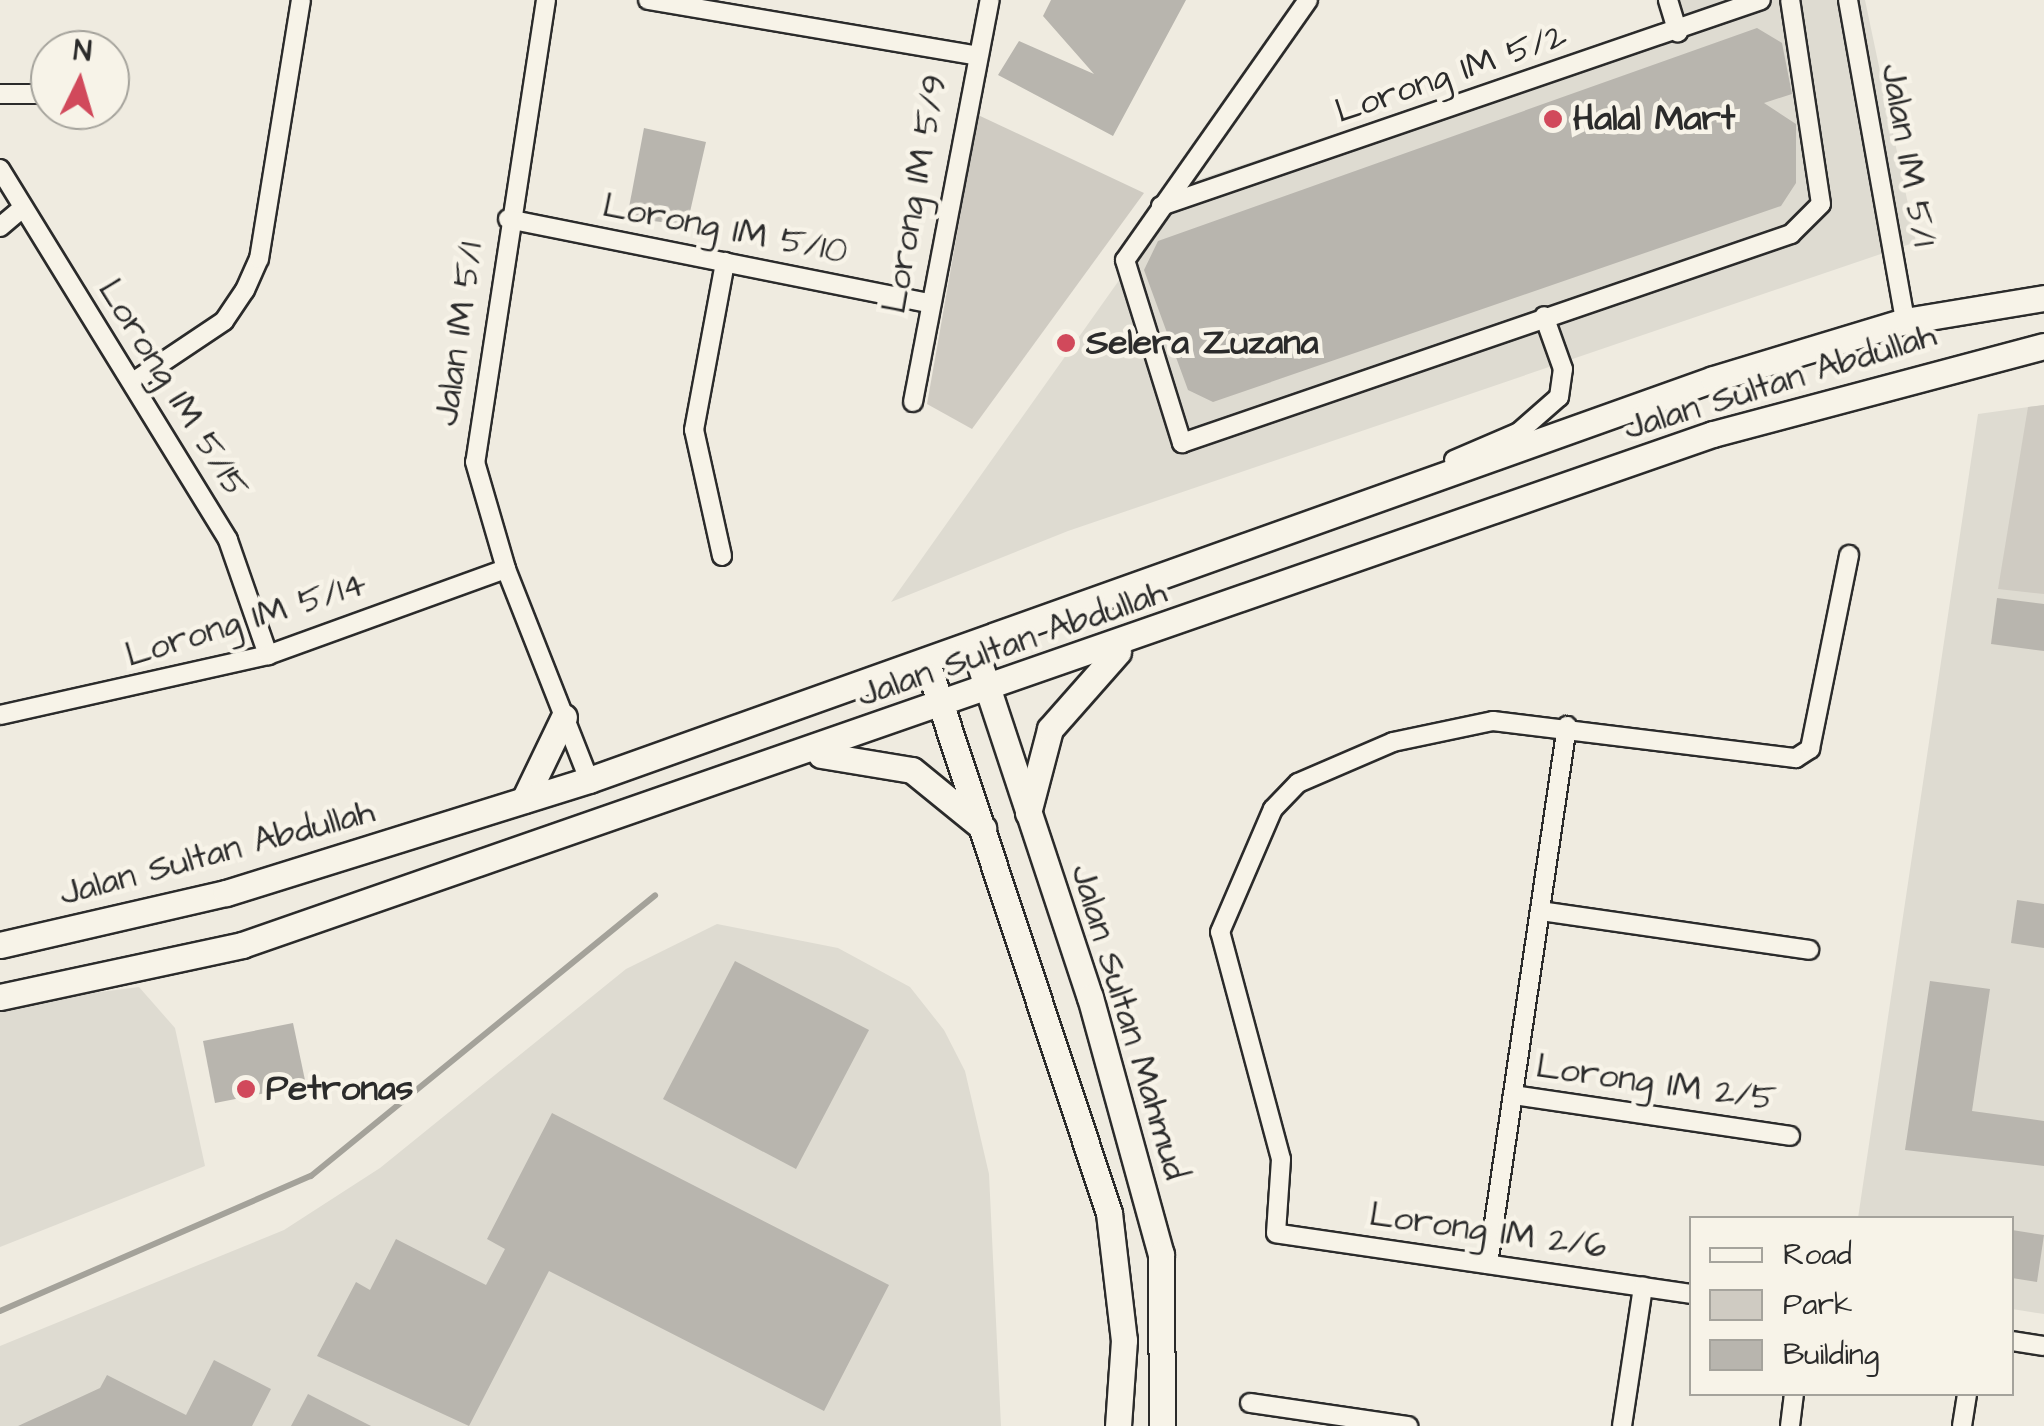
<!DOCTYPE html>
<style>
body{margin:0}
#map{position:relative;width:2044px;height:1426px;overflow:hidden;background:#efebe0;font-family:"Architects Daughter",sans-serif}
div>[style]{position:absolute}
[style*='--x']{left:calc(var(--x)*1px);top:calc(var(--y)*1px);width:calc(var(--w)*1px);rotate:calc(var(--a)*1deg)}
.built>*{inset:0;background:#dedbd1}
.green>*{inset:0;background:#cfcbc2}
.stream>*{height:6px;margin:-3px;padding:0 3px;transform-origin:3px;border-radius:3px;background:#a4a29a}
.building>*{inset:0;background:#b8b5ae}
.roads{filter:drop-shadow(2px 0 #2b2b2b) drop-shadow(-2px 0 #2b2b2b) drop-shadow(0 2px #2b2b2b) drop-shadow(0 -2px #2b2b2b)}
.minor>*{height:18px;margin:-9px;padding:0 9px;transform-origin:9px;border-radius:9px;background:#f7f3e8}
.secondary>*{height:25px;margin:-12.5px;padding:0 12.5px;transform-origin:12.5px;border-radius:12.5px;background:#f7f3e8}
.dots>*{width:28px;height:28px;translate:-50% -50%;box-sizing:border-box;border:5px solid #f7f3e8;border-radius:50%}
span{translate:-50% -50%;white-space:nowrap;text-align:center;line-height:1.15;-webkit-text-stroke:9px #f7f3e8;paint-order:stroke}
.street-label{font-size:35px;color:#2b2b2b}
.poi-label{font-size:35px;color:#2b2b2b;font-weight:700}
.left{translate:0 -50%;text-align:left}
.legend{position:absolute;left:1689px;top:1216px;width:325px;height:180px;box-sizing:border-box;background:#f7f3e8;border:2px solid #a5a39c;margin:0;padding:12px 18px;list-style:none;font-size:30px;color:#2b2b2b}
.legend li{display:flex;align-items:center;gap:20px;height:50px}
.legend b{width:50px;border:2px solid #a5a39c}
.north{position:absolute;left:30px;top:30px;width:100px;height:100px;box-sizing:border-box;background:#f7f3e8;border:2px solid #a5a39c;border-radius:50%;rotate:5deg;font-size:28px;font-weight:700;line-height:40px;text-align:center;color:#2b2b2b}
.north::after{content:'';display:block;margin:auto;width:35px;height:45px;background:#d1495b;clip-path:polygon(50% 0,100% 100%,50% 72%,0 100%)}
</style>
<div id="map">
<div class="built">
<div style="clip-path:polygon(1655px 0,1865px 0,1916px 242px,1068px 531px,891px 602px,1188px 183px,1663px 24px)"></div>
<div style="clip-path:polygon(2044px 405px,2044px 1314px,2012px 1309px,2012px 1218px,1858px 1218px,1978px 414px)"></div>
<div style="clip-path:polygon(717px 924px,838px 948px,910px 987px,944px 1030px,965px 1071px,989px 1174px,1001px 1426px,0 1426px,0 1346px,284px 1230px,380px 1168px,626px 969px)"></div>
<div style="clip-path:polygon(139px 987px,175px 1028px,205px 1166px,0 1247px,0 1005px)"></div>
</div>
<div class="green">
<div style="clip-path:polygon(978px 115px,1144px 193px,972px 429px,927px 404px)"></div>
<div style="clip-path:polygon(2044px 405px,2044px 594px,1998px 589px,2028px 407px)"></div>
</div>
<div class="stream">
<div style="--x:0;--y:1311;--w:339;--a:-23.5"></div>
<div style="--x:311;--y:1176;--w:444;--a:-39.2"></div>
</div>
<div class="building">
<div style="clip-path:polygon(1051px 0,1186px 0,1113px 136px,998px 75px,1019px 41px,1094px 74px,1043px 16px)"></div>
<div style="clip-path:polygon(1757px 28px,1782px 43px,1792px 94px,1764px 103px,1796px 124px,1796px 183px,1781px 206px,1213px 402px,1188px 390px,1144px 270px,1158px 241px)"></div>
<div style="clip-path:polygon(644px 128px,706px 142px,687px 225px,627px 218px)"></div>
<div style="clip-path:polygon(1997px 598px,2044px 604px,2044px 651px,1991px 644px)"></div>
<div style="clip-path:polygon(2017px 900px,2044px 904px,2044px 948px,2011px 943px)"></div>
<div style="clip-path:polygon(735px 961px,869px 1030px,796px 1169px,663px 1099px)"></div>
<div style="clip-path:polygon(1930px 981px,1990px 989px,1972px 1111px,2044px 1121px,2044px 1166px,1905px 1150px)"></div>
<div style="clip-path:polygon(293px 1023px,306px 1085px,215px 1103px,203px 1041px)"></div>
<div style="clip-path:polygon(552px 1113px,889px 1285px,824px 1411px,549px 1271px,469px 1426px,317px 1356px,356px 1282px,370px 1290px,396px 1239px,486px 1285px,505px 1249px,487px 1239px)"></div>
<div style="clip-path:polygon(2012px 1230px,2044px 1235px,2037px 1282px,2012px 1278px)"></div>
<div style="clip-path:polygon(214px 1360px,271px 1389px,252px 1426px,18px 1426px,100px 1388px,107px 1375px,186px 1415px)"></div>
<div style="clip-path:polygon(308px 1394px,371px 1426px,291px 1426px)"></div>
</div>
<div class="roads">
<div class="minor">
<div style="--x:546;--y:0;--w:467;--a:98.7"></div>
<div style="--x:475;--y:462;--w:111;--a:73.8"></div>
<div style="--x:506;--y:569;--w:227;--a:68.5"></div>
<div style="--x:648;--y:0;--w:329;--a:9.6"></div>
<div style="--x:1308;--y:0;--w:318;--a:125.1"></div>
<div style="--x:1125;--y:260;--w:192;--a:72.7"></div>
<div style="--x:1182;--y:443;--w:644;--a:-18.94"></div>
<div style="--x:1791;--y:234;--w:42;--a:-45"></div>
<div style="--x:1821;--y:204;--w:206;--a:-98.6"></div>
<div style="--x:1668;--y:0;--w:34;--a:73"></div>
<div style="--x:1848;--y:0;--w:326;--a:79.9"></div>
<div style="--x:110;--y:93;--w:3;--a:0"></div>
<div style="--x:0;--y:94;--w:50;--a:0"></div>
<div style="--x:0;--y:169;--w:435;--a:58.4"></div>
<div style="--x:228;--y:540;--w:122;--a:70.8"></div>
<div style="--x:1161;--y:206;--w:634;--a:-18.95"></div>
<div style="--x:508;--y:219;--w:429;--a:11.3"></div>
<div style="--x:0;--y:227;--w:25;--a:-40"></div>
<div style="--x:136;--y:380;--w:106;--a:-33.8"></div>
<div style="--x:224;--y:321;--w:37;--a:-56"></div>
<div style="--x:245;--y:290;--w:34;--a:-66"></div>
<div style="--x:259;--y:259;--w:262;--a:-80.8"></div>
<div style="--x:913;--y:402;--w:409;--a:-79.2"></div>
<div style="--x:1454;--y:460;--w:71;--a:-23.3"></div>
<div style="--x:1519;--y:432;--w:53;--a:-41.2"></div>
<div style="--x:1559;--y:397;--w:28;--a:-82"></div>
<div style="--x:1563;--y:369;--w:56;--a:-109.7"></div>
<div style="--x:722;--y:556;--w:129;--a:-102.5"></div>
<div style="--x:694;--y:430;--w:171;--a:-79.5"></div>
<div style="--x:0;--y:715;--w:275;--a:-12.6"></div>
<div style="--x:268;--y:655;--w:253;--a:-19.9"></div>
<div style="--x:1540;--y:911;--w:272;--a:8.2"></div>
<div style="--x:1513;--y:1095;--w:280;--a:8.4"></div>
<div style="--x:1488;--y:1264;--w:544;--a:-81.65"></div>
<div style="--x:1692;--y:1294;--w:420;--a:-171.7"></div>
<div style="--x:1276;--y:1233;--w:74;--a:-86.1"></div>
<div style="--x:1281;--y:1159;--w:235;--a:-105"></div>
<div style="--x:1220;--y:932;--w:134;--a:-66.7"></div>
<div style="--x:1273;--y:809;--w:36;--a:-46"></div>
<div style="--x:1298;--y:783;--w:103;--a:-23.3"></div>
<div style="--x:1393;--y:742;--w:102;--a:-11.9"></div>
<div style="--x:1493;--y:721;--w:305;--a:7"></div>
<div style="--x:1796;--y:758;--w:17;--a:-33"></div>
<div style="--x:1810;--y:749;--w:198;--a:-78.6"></div>
<div style="--x:2012;--y:1341;--w:32;--a:9"></div>
<div style="--x:1250;--y:1403;--w:160;--a:8.3"></div>
<div style="--x:1622;--y:1426;--w:141;--a:-81.4"></div>
<div style="--x:1790;--y:1426;--w:32;--a:-83"></div>
<div style="--x:1962;--y:1426;--w:32;--a:-81"></div>
</div>
<div class="secondary">
<div style="--x:974;--y:647;--w:369;--a:71.7"></div>
<div style="--x:1090;--y:997;--w:267;--a:74.6"></div>
<div style="--x:1161;--y:1254;--w:172;--a:89.7"></div>
<div style="--x:927;--y:663;--w:579;--a:71.69"></div>
<div style="--x:1109;--y:1213;--w:128;--a:83.3"></div>
<div style="--x:1124;--y:1340;--w:86;--a:94"></div>
<div style="--x:821;--y:755;--w:92;--a:9.4"></div>
<div style="--x:912;--y:770;--w:92;--a:39.2"></div>
<div style="--x:524;--y:800;--w:92;--a:-64.3"></div>
<div style="--x:1028;--y:813;--w:87;--a:-75.3"></div>
<div style="--x:1050;--y:729;--w:103;--a:-48.6"></div>
<div style="--x:0;--y:945;--w:232;--a:-13"></div>
<div style="--x:226;--y:893;--w:380;--a:-17.3"></div>
<div style="--x:589;--y:780;--w:1193;--a:-19.63"></div>
<div style="--x:1713;--y:379;--w:201;--a:-16.8"></div>
<div style="--x:1905;--y:321;--w:141;--a:-9.4"></div>
<div style="--x:0;--y:997;--w:248;--a:-12.1"></div>
<div style="--x:242;--y:945;--w:1557;--a:-19.16"></div>
<div style="--x:1713;--y:434;--w:342;--a:-14.9"></div>
</div>
</div>
<div class="dots">
<div style="left:1553px;top:119px;background:#d1495b"></div>
<div style="left:1066px;top:343px;background:#d1495b"></div>
<div style="left:246px;top:1089px;background:#d1495b"></div>
</div>
<div class="street-label">
<span style="left:1451px;top:74px;rotate:-19deg">Lorong IM 5/2</span>
<span style="left:1908px;top:155px;rotate:80deg">Jalan IM 5/1</span>
<span style="left:915px;top:194px;rotate:-80deg">Lorong IM 5/9</span>
<span style="left:725px;top:229px;rotate:11deg">Lorong IM 5/10</span>
<span style="left:459px;top:334px;rotate:-82deg">Jalan IM 5/1</span>
<span style="left:1780px;top:382px;rotate:-17deg">Jalan Sultan Abdullah</span>
<span style="left:173px;top:389px;rotate:58deg">Lorong IM 5/15</span>
<span style="left:246px;top:620px;rotate:-17deg">Lorong IM 5/14</span>
<span style="left:1012px;top:644px;rotate:-19deg">Jalan Sultan Abdullah</span>
<span style="left:217px;top:853px;rotate:-15deg">Jalan Sultan Abdullah</span>
<span style="left:1129px;top:1022px;rotate:73deg">Jalan Sultan Mahmud</span>
<span style="left:1656px;top:1083px;rotate:8deg">Lorong IM 2/5</span>
<span style="left:1488px;top:1231px;rotate:8deg">Lorong IM 2/6</span>
</div>
<div class="poi-label">
<span class="left" style="left:1573px;top:119px">Halal Mart</span>
<span class="left" style="left:1086px;top:343px">Selera Zuzana</span>
<span class="left" style="left:266px;top:1089px">Petronas</span>
</div>
<ul class="legend">
<li><b style="height:12px;background:#f7f3e8"></b>Road</li>
<li><b style="height:28px;background:#cfcbc2"></b>Park</li>
<li><b style="height:28px;background:#b8b5ae"></b>Building</li>
</ul>
<div class="north">N</div>
</div>
